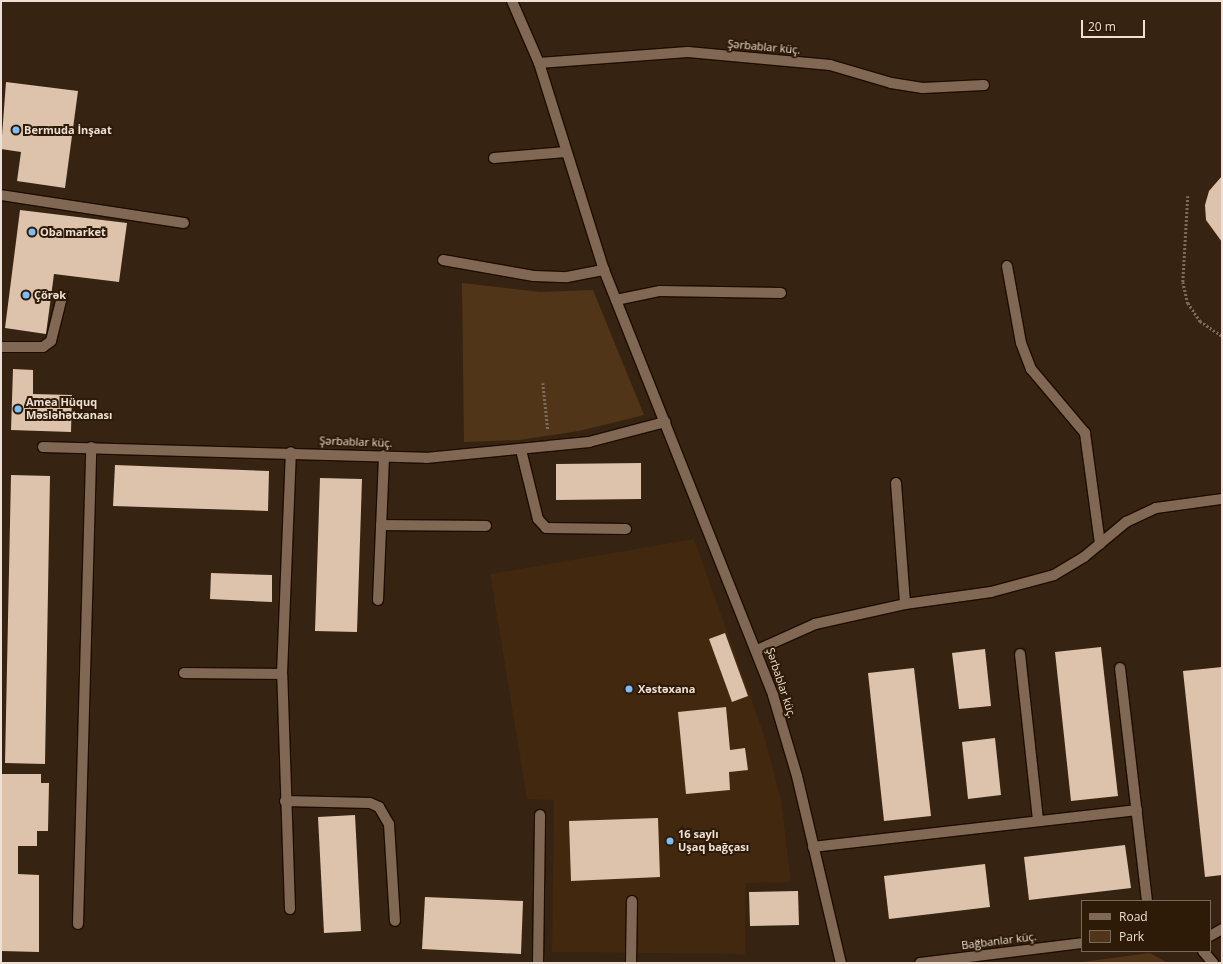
<!DOCTYPE html>
<meta charset="utf-8">
<style>
body{margin:0}
#map{position:relative;width:1223px;height:964px;overflow:hidden;background:#372311;font-family:"Open Sans",sans-serif}
div>[style]{position:absolute}
[style*='--x']{left:calc(var(--x)*1px);top:calc(var(--y)*1px);width:calc(var(--w)*1px);rotate:calc(var(--a)*1deg)}
.built>*{inset:0;background:#41280f}
.green>*{inset:0;background:#513519}
.building>*{inset:0;background:#ddc3ac}
.path>*{height:2.5px;margin-top:-1.25px;transform-origin:0;background:repeating-linear-gradient(90deg,#7e6c5d 0 2px,transparent 0 4px)}
.roads{filter:drop-shadow(1px 0 #1e0c00) drop-shadow(-1px 0 #1e0c00) drop-shadow(0 1px #1e0c00) drop-shadow(0 -1px #1e0c00)}
.minor>*{height:10px;margin:-5px;padding:0 5px;transform-origin:5px;border-radius:5px;background:#806854}
.dots>*{width:11px;height:11px;translate:-50% -50%;box-sizing:border-box;border:2px solid #2d1a07;border-radius:50%}
span{translate:-50% -50%;white-space:nowrap;text-align:center;line-height:1.15;-webkit-text-stroke:4px #2d1a07;paint-order:stroke}
.street-label{font-size:11px;color:#eee0d5}
.poi-label{font-size:11px;color:#eee0d5;font-weight:700}
.left{translate:0 -50%;text-align:left}
.frame{position:absolute;inset:0;border:2px solid #eee0d5;pointer-events:none}
.legend{position:absolute;left:1081px;top:900px;width:130px;height:52px;box-sizing:border-box;background:#2d1a07;border:1px solid #7a6959;margin:0;padding:5px 7px;list-style:none;font-size:12px;color:#eee0d5}
.legend li{display:flex;align-items:center;gap:8px;height:20px}
.legend b{width:20px;border:1px solid #7a6959}
.scale{position:absolute;left:1081px;top:20px;width:64px;height:18px;box-sizing:border-box;border:2px solid #eee0d5;border-top:0;padding-left:5px;font-size:12px;line-height:14px;white-space:nowrap;color:#eee0d5;-webkit-text-stroke:3px #2d1a07;paint-order:stroke}
</style>
<div id="map">
<div class="built">
<div style="clip-path:polygon(694px 539px,763px 732px,781px 799px,791px 882px,745px 883px,745px 954px,552px 952px,554px 800px,527px 799px,490px 574px)"></div>
</div>
<div class="green">
<div style="clip-path:polygon(462px 283px,540px 292px,593px 290px,644px 415px,579px 431px,519px 440px,464px 442px)"></div>
<div style="clip-path:polygon(1150px 953px,1168px 963px,1075px 963px)"></div>
</div>
<div class="building">
<div style="clip-path:polygon(6px 82px,78px 91px,65px 188px,17px 181px,21px 152px,1px 149px)"></div>
<div style="clip-path:polygon(1222px 176px,1222px 242px,1206px 220px,1205px 205px,1209px 191px)"></div>
<div style="clip-path:polygon(20px 210px,127px 223px,119px 282px,54px 274px,46px 334px,5px 328px)"></div>
<div style="clip-path:polygon(13px 369px,33px 370px,33px 394px,72px 395px,71px 432px,11px 430px)"></div>
<div style="clip-path:polygon(641px 463px,641px 499px,556px 500px,556px 464px)"></div>
<div style="clip-path:polygon(115px 465px,269px 471px,268px 511px,113px 506px)"></div>
<div style="clip-path:polygon(11px 475px,50px 476px,45px 764px,5px 763px)"></div>
<div style="clip-path:polygon(320px 478px,362px 479px,357px 632px,315px 631px)"></div>
<div style="clip-path:polygon(211px 573px,272px 575px,272px 602px,210px 599px)"></div>
<div style="clip-path:polygon(725px 633px,748px 696px,732px 702px,709px 639px)"></div>
<div style="clip-path:polygon(1101px 647px,1118px 796px,1071px 801px,1055px 652px)"></div>
<div style="clip-path:polygon(985px 649px,991px 706px,959px 709px,952px 653px)"></div>
<div style="clip-path:polygon(1222px 667px,1222px 875px,1205px 877px,1183px 671px)"></div>
<div style="clip-path:polygon(914px 668px,931px 816px,884px 821px,868px 673px)"></div>
<div style="clip-path:polygon(726px 707px,730px 750px,745px 748px,748px 770px,729px 772px,730px 790px,686px 794px,678px 712px)"></div>
<div style="clip-path:polygon(995px 738px,1001px 795px,968px 799px,962px 742px)"></div>
<div style="clip-path:polygon(1px 774px,41px 774px,41px 783px,49px 783px,48px 831px,37px 831px,37px 846px,18px 846px,18px 874px,39px 875px,39px 952px,1px 951px)"></div>
<div style="clip-path:polygon(355px 815px,361px 931px,324px 933px,318px 817px)"></div>
<div style="clip-path:polygon(658px 818px,660px 877px,571px 881px,569px 821px)"></div>
<div style="clip-path:polygon(1125px 845px,1131px 888px,1029px 900px,1024px 857px)"></div>
<div style="clip-path:polygon(985px 864px,990px 907px,889px 919px,884px 876px)"></div>
<div style="clip-path:polygon(798px 891px,799px 925px,750px 926px,749px 892px)"></div>
<div style="clip-path:polygon(425px 897px,523px 901px,521px 954px,422px 949px)"></div>
</div>
<div class="path">
<div style="--x:1188;--y:196;--w:86;--a:93.3"></div>
<div style="--x:1183;--y:282;--w:22;--a:77"></div>
<div style="--x:1188;--y:303;--w:22;--a:56"></div>
<div style="--x:1200;--y:321;--w:27;--a:34"></div>
<div style="--x:543;--y:383;--w:47;--a:83.9"></div>
</div>
<div class="roads">
<div class="minor">
<div style="--x:512;--y:1;--w:68;--a:66.5"></div>
<div style="--x:539;--y:63;--w:217;--a:72.6"></div>
<div style="--x:604;--y:270;--w:457;--a:68.3"></div>
<div style="--x:773;--y:695;--w:84;--a:73.5"></div>
<div style="--x:797;--y:776;--w:192;--a:76.8"></div>
<div style="--x:539;--y:63;--w:149;--a:-4.2"></div>
<div style="--x:688;--y:52;--w:143;--a:5.2"></div>
<div style="--x:830;--y:65;--w:64;--a:16.4"></div>
<div style="--x:891;--y:83;--w:32;--a:9"></div>
<div style="--x:923;--y:88;--w:61;--a:-2.8"></div>
<div style="--x:494;--y:158;--w:72;--a:-4.8"></div>
<div style="--x:1;--y:195;--w:185;--a:8.7"></div>
<div style="--x:443;--y:260;--w:92;--a:10"></div>
<div style="--x:534;--y:276;--w:33;--a:2"></div>
<div style="--x:567;--y:277;--w:38;--a:-11"></div>
<div style="--x:1007;--y:266;--w:78;--a:79.7"></div>
<div style="--x:1021;--y:343;--w:28;--a:69"></div>
<div style="--x:1031;--y:369;--w:84;--a:49.8"></div>
<div style="--x:1085;--y:433;--w:112;--a:82.3"></div>
<div style="--x:616;--y:300;--w:45;--a:-11.6"></div>
<div style="--x:660;--y:291;--w:121;--a:0.9"></div>
<div style="--x:1;--y:347;--w:42;--a:0"></div>
<div style="--x:43;--y:347;--w:10;--a:-37"></div>
<div style="--x:51;--y:341;--w:45;--a:-76"></div>
<div style="--x:43;--y:447;--w:383;--a:1.6"></div>
<div style="--x:426;--y:458;--w:164;--a:-5.6"></div>
<div style="--x:589;--y:442;--w:79;--a:-14.7"></div>
<div style="--x:521;--y:450;--w:71;--a:76.2"></div>
<div style="--x:538;--y:519;--w:12;--a:48"></div>
<div style="--x:546;--y:528;--w:80;--a:0.7"></div>
<div style="--x:896;--y:483;--w:121;--a:85.7"></div>
<div style="--x:381;--y:525;--w:105;--a:0.5"></div>
<div style="--x:378;--y:600;--w:145;--a:-87.6"></div>
<div style="--x:757;--y:650;--w:64;--a:-24.1"></div>
<div style="--x:815;--y:624;--w:92;--a:-12.5"></div>
<div style="--x:905;--y:604;--w:87;--a:-7.9"></div>
<div style="--x:991;--y:592;--w:65;--a:-15.1"></div>
<div style="--x:1054;--y:575;--w:35;--a:-31"></div>
<div style="--x:1084;--y:557;--w:55;--a:-39.8"></div>
<div style="--x:1126;--y:522;--w:33;--a:-25"></div>
<div style="--x:1156;--y:508;--w:67;--a:-7.8"></div>
<div style="--x:1020;--y:654;--w:168;--a:83.8"></div>
<div style="--x:1120;--y:668;--w:235;--a:83.4"></div>
<div style="--x:184;--y:673;--w:98;--a:0.6"></div>
<div style="--x:285;--y:801;--w:85;--a:1.3"></div>
<div style="--x:370;--y:803;--w:10;--a:24"></div>
<div style="--x:379;--y:807;--w:20;--a:60"></div>
<div style="--x:389;--y:824;--w:97;--a:86.5"></div>
<div style="--x:813;--y:847;--w:326;--a:-6.5"></div>
<div style="--x:290;--y:909;--w:235;--a:-91.9"></div>
<div style="--x:282;--y:674;--w:222;--a:-87.7"></div>
<div style="--x:78;--y:924;--w:477;--a:-88.4"></div>
<div style="--x:1210;--y:936;--w:14;--a:-30"></div>
<div style="--x:1203;--y:951;--w:16;--a:50"></div>
<div style="--x:538;--y:963;--w:148;--a:-89.2"></div>
<div style="--x:631;--y:963;--w:62;--a:-89.1"></div>
<div style="--x:920;--y:963;--w:163;--a:-7"></div>
</div>
</div>
<div class="dots">
<div style="left:16px;top:130px;background:#7cbef9"></div>
<div style="left:32px;top:232px;background:#7cbef9"></div>
<div style="left:26px;top:295px;background:#7cbef9"></div>
<div style="left:18px;top:409px;background:#7cbef9"></div>
<div style="left:629px;top:689px;background:#7cbef9"></div>
<div style="left:670px;top:841px;background:#7cbef9"></div>
</div>
<div class="street-label">
<span style="left:764px;top:47px;rotate:5deg">Şərbablar küç.</span>
<span style="left:356px;top:442px;rotate:2deg">Şərbablar küç.</span>
<span style="left:781px;top:683px;rotate:72deg">Şərbablar küç.</span>
<span style="left:999px;top:941px;rotate:-7deg">Bağbanlar küç.</span>
</div>
<div class="poi-label">
<span class="left" style="left:24px;top:130px">Bermuda İnşaat</span>
<span class="left" style="left:40px;top:232px">Oba market</span>
<span class="left" style="left:34px;top:295px">Çörək</span>
<span class="left" style="left:26px;top:409px">Amea Hüquq<br>Məsləhətxanası</span>
<span class="left" style="left:638px;top:689px">Xəstəxana</span>
<span class="left" style="left:678px;top:841px">16 saylı<br>Uşaq bağçası</span>
</div>
<div class="frame"></div>
<ul class="legend">
<li><b style="height:5px;background:#806854"></b>Road</li>
<li><b style="height:11px;background:#513519"></b>Park</li>
</ul>
<div class="scale">20 m</div>
</div>
